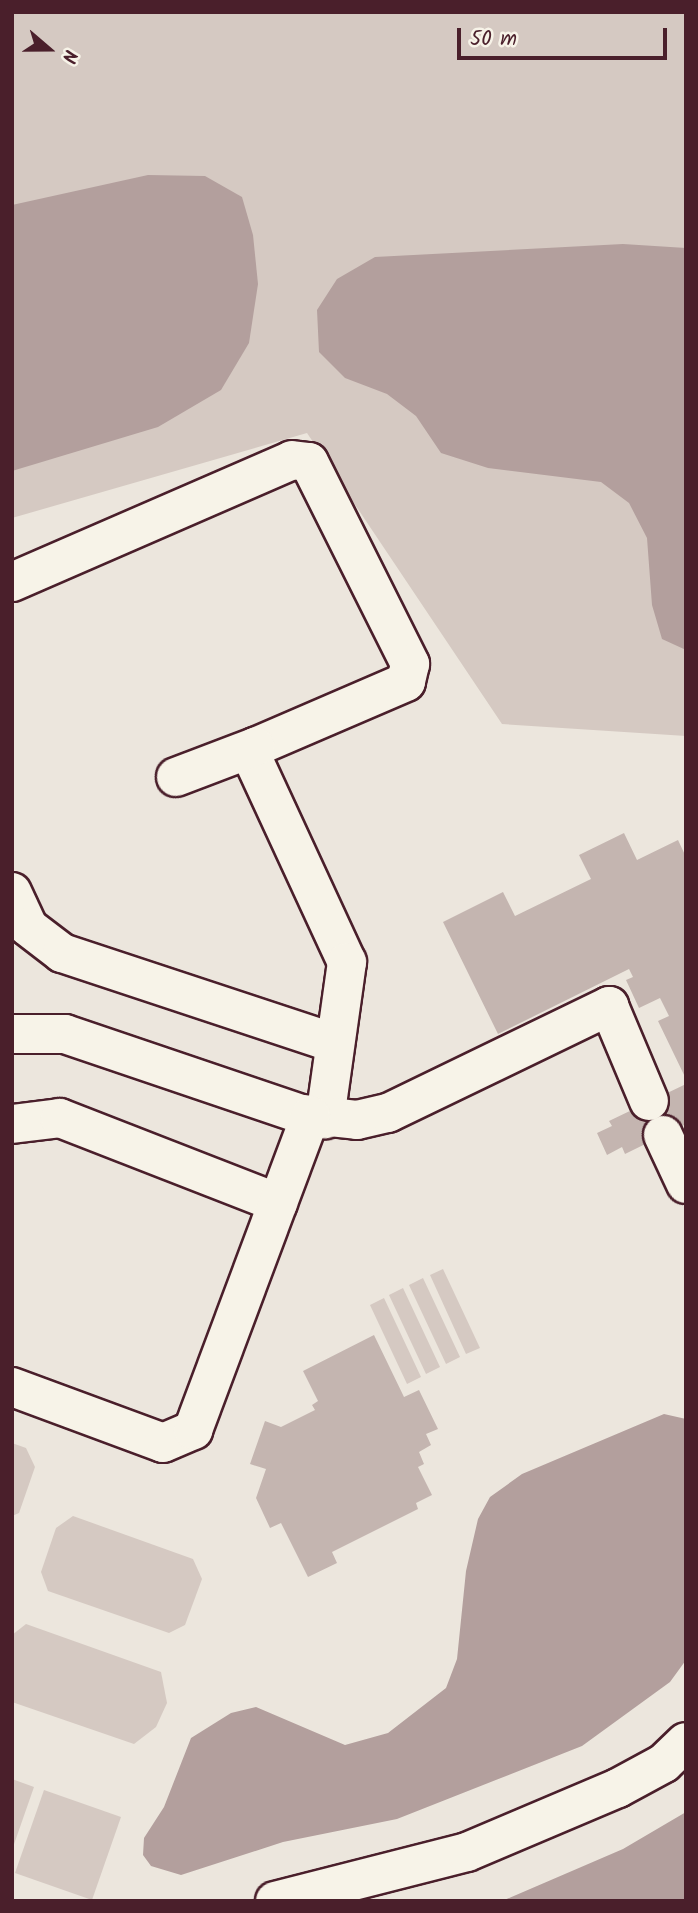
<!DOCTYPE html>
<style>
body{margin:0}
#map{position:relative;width:698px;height:1913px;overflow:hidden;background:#ece6dd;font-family:Kalam,sans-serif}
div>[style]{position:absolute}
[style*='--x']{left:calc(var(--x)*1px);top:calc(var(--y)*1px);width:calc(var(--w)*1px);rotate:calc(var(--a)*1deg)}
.green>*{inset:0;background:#d5c9c2}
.water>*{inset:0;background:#b39f9d}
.building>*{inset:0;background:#c4b5b0}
.roads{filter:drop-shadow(2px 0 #4a1f2b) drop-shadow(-2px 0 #4a1f2b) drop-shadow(0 2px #4a1f2b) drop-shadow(0 -2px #4a1f2b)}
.minor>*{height:38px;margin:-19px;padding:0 19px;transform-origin:19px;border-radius:19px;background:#f7f3e8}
span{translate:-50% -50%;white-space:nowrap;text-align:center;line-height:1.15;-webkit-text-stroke:6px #f7f3e8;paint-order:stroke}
.frame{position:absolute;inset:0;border:14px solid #4a1f2b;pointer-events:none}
.north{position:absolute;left:14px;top:14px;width:70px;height:70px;-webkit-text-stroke:5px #f7f3e8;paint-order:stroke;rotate:110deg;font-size:19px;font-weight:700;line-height:28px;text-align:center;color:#4a1f2b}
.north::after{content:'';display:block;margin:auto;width:24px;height:32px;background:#4a1f2b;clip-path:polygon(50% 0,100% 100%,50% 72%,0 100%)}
.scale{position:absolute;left:457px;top:28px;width:210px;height:32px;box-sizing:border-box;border:4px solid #4a1f2b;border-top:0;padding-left:9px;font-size:21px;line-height:24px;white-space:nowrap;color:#4a1f2b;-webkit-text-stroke:5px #f7f3e8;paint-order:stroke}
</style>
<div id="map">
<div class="green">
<div style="clip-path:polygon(12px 12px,686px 12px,686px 736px,502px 724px,307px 433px,12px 518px)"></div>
<div style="clip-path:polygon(443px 1269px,480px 1348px,466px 1354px,430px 1275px)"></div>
<div style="clip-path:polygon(423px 1278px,460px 1357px,446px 1364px,409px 1285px)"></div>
<div style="clip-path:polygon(403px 1288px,440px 1367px,426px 1374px,389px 1295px)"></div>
<div style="clip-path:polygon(384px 1298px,421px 1377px,407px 1384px,370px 1305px)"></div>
<div style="clip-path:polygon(12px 1443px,26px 1448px,35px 1467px,19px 1513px,12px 1516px)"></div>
<div style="clip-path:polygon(73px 1516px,193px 1559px,202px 1579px,185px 1625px,169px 1633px,48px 1591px,41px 1572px,56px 1528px)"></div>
<div style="clip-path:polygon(26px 1624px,161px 1672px,167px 1703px,156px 1727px,134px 1744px,12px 1702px,12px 1635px)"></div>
<div style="clip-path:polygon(12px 1779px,34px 1787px,12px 1850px)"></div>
<div style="clip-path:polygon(44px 1790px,121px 1817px,92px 1900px,15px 1873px)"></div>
</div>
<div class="water">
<div style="clip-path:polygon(148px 175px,205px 176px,242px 197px,253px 235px,258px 284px,249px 343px,221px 390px,158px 427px,12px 471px,12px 205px)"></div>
<div style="clip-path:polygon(623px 244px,686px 248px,686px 650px,662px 639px,652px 605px,647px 538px,629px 503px,601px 482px,488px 468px,441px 453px,416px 416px,387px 394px,345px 378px,319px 352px,317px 310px,337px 279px,375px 257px)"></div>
<div style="clip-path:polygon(664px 1414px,686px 1419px,686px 1660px,670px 1682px,582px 1746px,397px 1819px,283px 1842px,181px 1875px,151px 1866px,143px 1855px,144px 1838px,164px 1807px,191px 1738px,231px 1713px,256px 1707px,345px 1745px,388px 1733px,446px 1688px,457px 1659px,466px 1571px,478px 1519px,490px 1497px,522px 1474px)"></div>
<div style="clip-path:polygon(686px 1812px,686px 1901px,502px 1901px,623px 1849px)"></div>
</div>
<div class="building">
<div style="clip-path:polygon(624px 833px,637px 860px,678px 840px,686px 857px,686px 1079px,658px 1021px,669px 1016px,660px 998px,639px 1008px,626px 980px,633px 977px,629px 969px,498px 1034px,443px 922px,503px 892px,515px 916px,591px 879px,579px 855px)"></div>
<div style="clip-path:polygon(686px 1084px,686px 1124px,625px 1154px,622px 1147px,607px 1155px,597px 1133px,612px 1126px,609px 1121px)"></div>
<div style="clip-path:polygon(374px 1335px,404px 1397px,419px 1390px,438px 1429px,426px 1434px,431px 1445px,419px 1452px,424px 1464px,418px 1467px,432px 1495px,416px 1503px,418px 1509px,332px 1552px,337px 1563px,308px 1577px,281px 1523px,270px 1528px,256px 1498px,266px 1469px,250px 1464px,265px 1421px,281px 1427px,315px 1410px,312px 1405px,318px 1401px,303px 1371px)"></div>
</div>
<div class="roads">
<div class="minor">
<div style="--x:12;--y:582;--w:305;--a:-23.5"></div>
<div style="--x:292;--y:460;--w:17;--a:7"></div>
<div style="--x:309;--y:462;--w:226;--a:63.4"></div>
<div style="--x:410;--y:664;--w:18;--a:103"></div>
<div style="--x:406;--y:682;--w:164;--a:156.7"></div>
<div style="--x:255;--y:747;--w:12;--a:99"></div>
<div style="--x:253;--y:759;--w:224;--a:65.2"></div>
<div style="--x:347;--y:962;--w:159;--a:98"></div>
<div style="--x:176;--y:777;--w:85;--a:-20.8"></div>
<div style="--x:12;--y:892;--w:38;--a:65"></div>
<div style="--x:28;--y:927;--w:43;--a:37.4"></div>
<div style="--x:62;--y:953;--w:287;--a:18.3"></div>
<div style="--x:12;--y:1034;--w:53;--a:0"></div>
<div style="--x:65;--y:1034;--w:250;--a:18.7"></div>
<div style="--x:302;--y:1114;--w:55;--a:6.2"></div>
<div style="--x:357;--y:1120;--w:32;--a:-13"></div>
<div style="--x:388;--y:1113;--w:246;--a:-25.8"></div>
<div style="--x:609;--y:1006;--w:103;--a:67.2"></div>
<div style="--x:12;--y:1124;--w:48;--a:-7.1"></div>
<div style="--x:60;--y:1118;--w:234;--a:21.3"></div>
<div style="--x:663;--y:1135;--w:54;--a:64.9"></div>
<div style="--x:12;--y:1387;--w:161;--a:20.3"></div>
<div style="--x:163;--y:1443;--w:33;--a:-23"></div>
<div style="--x:193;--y:1430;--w:336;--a:-69.5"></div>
<div style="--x:275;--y:1901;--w:198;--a:-14.3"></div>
<div style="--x:467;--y:1852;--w:164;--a:-23"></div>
<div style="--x:618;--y:1788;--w:52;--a:-28.5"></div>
<div style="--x:664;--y:1763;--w:30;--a:-44"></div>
</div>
</div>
<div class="frame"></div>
<div class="north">N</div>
<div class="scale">50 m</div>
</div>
